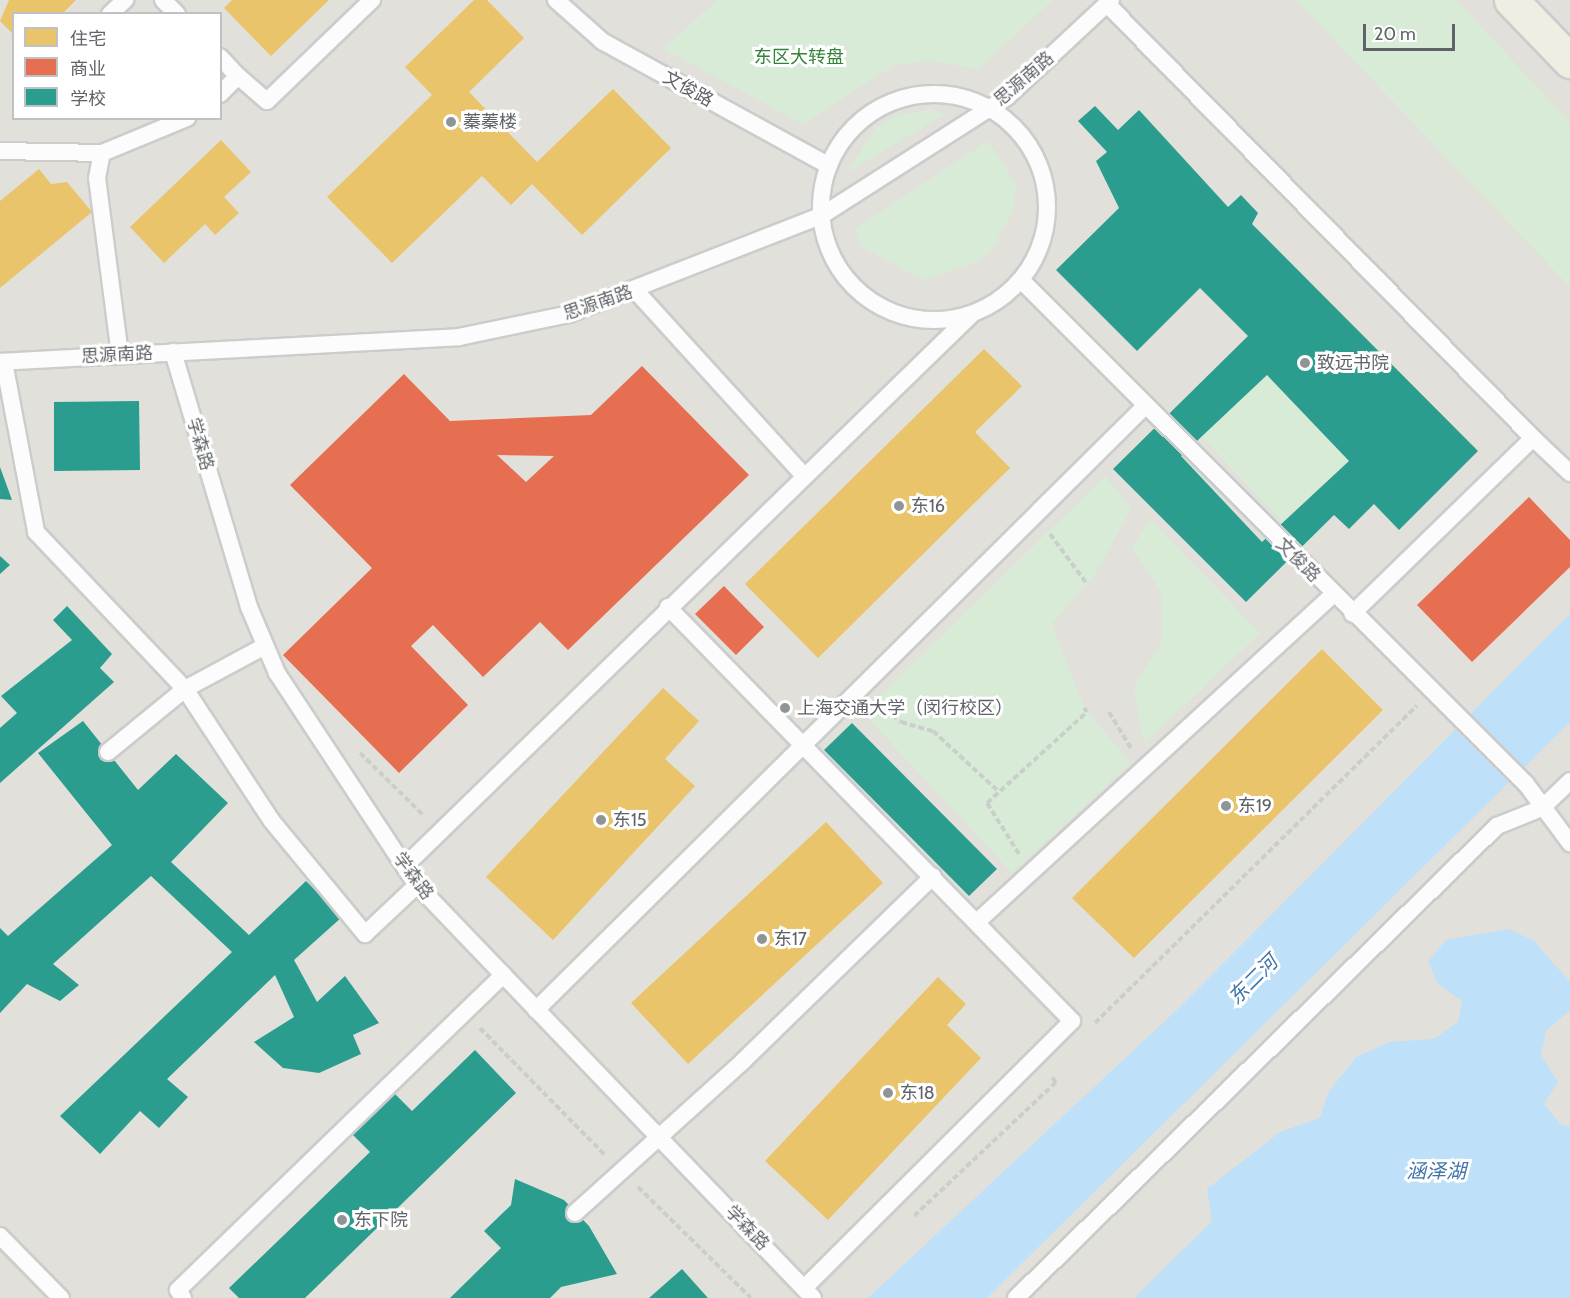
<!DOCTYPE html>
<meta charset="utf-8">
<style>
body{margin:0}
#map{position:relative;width:1570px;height:1298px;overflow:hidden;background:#efeeea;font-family:Cabin,"Noto Sans SC",sans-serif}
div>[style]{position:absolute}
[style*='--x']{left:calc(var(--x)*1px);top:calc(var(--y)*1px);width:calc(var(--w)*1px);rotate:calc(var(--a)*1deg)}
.education>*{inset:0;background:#e2e0da}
.green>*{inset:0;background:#d8ebd6}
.water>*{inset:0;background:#bfe0f9}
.homes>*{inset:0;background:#e9c46a}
.shops>*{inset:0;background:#e76f51}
.schools>*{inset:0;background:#2a9d8f}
.path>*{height:4px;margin-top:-2px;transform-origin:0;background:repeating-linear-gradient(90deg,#cacfcc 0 6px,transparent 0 9px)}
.roads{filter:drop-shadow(2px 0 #cbcccc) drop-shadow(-2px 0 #cbcccc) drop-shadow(0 2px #cbcccc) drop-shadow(0 -2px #cbcccc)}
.service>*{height:16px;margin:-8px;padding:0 8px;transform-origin:8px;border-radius:8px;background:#fdfcfc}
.service>.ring{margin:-8px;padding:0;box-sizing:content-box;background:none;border:16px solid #fdfcfc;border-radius:50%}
.motorway>*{height:33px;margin:-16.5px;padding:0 16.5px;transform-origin:16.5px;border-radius:16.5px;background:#f0ede3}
.dots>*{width:16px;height:16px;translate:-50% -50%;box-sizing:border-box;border:3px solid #fff;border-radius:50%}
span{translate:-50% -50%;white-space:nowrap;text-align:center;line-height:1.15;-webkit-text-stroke:6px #fff;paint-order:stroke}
.park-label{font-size:18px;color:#348238}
.street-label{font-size:18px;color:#5f6368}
.poi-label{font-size:18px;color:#5f6368}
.left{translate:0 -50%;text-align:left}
.water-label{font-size:20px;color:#4174aa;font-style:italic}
.legend{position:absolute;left:12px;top:12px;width:210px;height:108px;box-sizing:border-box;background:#fff;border:2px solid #bfc1c3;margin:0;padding:8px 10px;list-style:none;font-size:18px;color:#5f6368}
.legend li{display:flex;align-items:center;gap:12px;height:30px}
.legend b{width:30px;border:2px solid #bfc1c3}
.scale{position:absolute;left:1363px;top:24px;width:92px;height:27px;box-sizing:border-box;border:3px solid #5f6368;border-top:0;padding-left:8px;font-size:18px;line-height:21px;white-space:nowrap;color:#5f6368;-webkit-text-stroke:4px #fff;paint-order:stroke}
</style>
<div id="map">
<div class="education">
<div style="clip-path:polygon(evenodd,0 0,1570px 0,1570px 1298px,0 1298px,0 0,14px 14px,220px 14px,220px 118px,14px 118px,14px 14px)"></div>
</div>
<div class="green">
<div style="clip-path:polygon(717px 0,1053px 0,978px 69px,928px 60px,893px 66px,803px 124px,664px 49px)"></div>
<div style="clip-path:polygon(1296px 0,1456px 0,1570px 122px,1570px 287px)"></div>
<div style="clip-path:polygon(933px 109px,944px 115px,848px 172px,875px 128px,896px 116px)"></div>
<div style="clip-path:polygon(988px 141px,1017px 186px,1012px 212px,991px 252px,972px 264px,923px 280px,862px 247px,855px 229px)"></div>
<div style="clip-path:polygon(1267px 375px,1349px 461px,1282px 522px,1201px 436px)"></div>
<div style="clip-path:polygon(1105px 476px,1131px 509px,1094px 576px,1052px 624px,1084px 708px,1131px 763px,1012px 873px,863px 713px)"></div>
<div style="clip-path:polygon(1150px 519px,1260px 633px,1144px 744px,1134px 688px,1162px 641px,1161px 593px,1132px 547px)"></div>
</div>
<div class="water">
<div style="clip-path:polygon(1570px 614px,1570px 722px,987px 1298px,868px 1298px,1180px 1007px)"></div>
<div style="clip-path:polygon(1508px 929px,1533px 940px,1570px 982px,1570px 1010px,1546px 1031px,1541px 1055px,1558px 1082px,1544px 1104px,1560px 1124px,1570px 1127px,1570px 1298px,1134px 1298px,1212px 1221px,1207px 1189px,1280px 1132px,1320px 1118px,1328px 1093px,1356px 1057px,1390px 1042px,1434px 1039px,1458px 1022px,1462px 1001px,1438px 984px,1428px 961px,1446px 940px)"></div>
</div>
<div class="homes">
<div style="clip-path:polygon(9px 0,76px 0,62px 14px,14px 14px,14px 35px,0 21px)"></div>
<div style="clip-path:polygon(232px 0,329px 0,271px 56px,224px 8px)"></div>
<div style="clip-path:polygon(474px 0,487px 0,524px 38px,469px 92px,537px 162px,613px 89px,671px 148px,582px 235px,532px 184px,511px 205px,482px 176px,392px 263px,327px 197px,432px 95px,405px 67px)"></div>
<div style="clip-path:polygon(221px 140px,251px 172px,224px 197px,239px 213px,215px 235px,205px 224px,164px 263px,130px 227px)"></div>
<div style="clip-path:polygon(39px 169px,51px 184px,67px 182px,92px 212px,0 288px,0 201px)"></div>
<div style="clip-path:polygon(984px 349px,1022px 386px,975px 432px,1010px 468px,818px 658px,745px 584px)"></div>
<div style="clip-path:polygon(1322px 649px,1383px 710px,1134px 958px,1072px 898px)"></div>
<div style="clip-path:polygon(663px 688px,699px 721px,665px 759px,695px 786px,553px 940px,486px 877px)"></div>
<div style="clip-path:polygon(826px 822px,883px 883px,688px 1064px,631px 1003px)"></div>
<div style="clip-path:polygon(938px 977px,966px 1004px,947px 1025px,981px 1058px,828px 1220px,765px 1161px)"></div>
</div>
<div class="shops">
<div style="clip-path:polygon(evenodd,642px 366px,749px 475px,568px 650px,540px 622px,483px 677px,433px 625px,411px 646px,468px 705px,399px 773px,283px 655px,372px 568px,290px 485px,404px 374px,450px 421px,591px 415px,642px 366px,497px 455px,554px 456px,526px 482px,497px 455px)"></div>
<div style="clip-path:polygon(1529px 497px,1570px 540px,1570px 567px,1472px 662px,1417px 605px)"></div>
<div style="clip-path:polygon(724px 586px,764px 627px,736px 655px,695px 614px)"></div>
</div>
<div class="schools">
<div style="clip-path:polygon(evenodd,1095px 106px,1118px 130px,1139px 110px,1228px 207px,1241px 195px,1258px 213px,1252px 224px,1478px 451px,1399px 530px,1374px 504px,1349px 529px,1334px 515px,1246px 602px,1113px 469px,1248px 336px,1200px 288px,1137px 351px,1056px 270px,1119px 208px,1096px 161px,1107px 152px,1078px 121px,1095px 106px,1267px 375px,1349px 461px,1262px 542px,1181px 456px,1267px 375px)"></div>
<div style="clip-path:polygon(139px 401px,140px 470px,54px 471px,54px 402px)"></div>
<div style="clip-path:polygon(0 467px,12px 500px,0 499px)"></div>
<div style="clip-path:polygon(0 556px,10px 565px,0 574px)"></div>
<div style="clip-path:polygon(67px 606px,112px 654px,100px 668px,114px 682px,0 783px,0 728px,17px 713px,1px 696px,72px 640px,53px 620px)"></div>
<div style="clip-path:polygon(83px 721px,138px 790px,176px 754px,228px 803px,171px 862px,249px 935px,306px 881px,342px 917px,294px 960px,317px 1002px,345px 976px,379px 1023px,353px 1035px,361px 1054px,319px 1073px,283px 1068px,254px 1042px,294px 1017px,275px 975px,167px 1079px,188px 1097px,159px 1128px,140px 1111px,100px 1154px,60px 1116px,232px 952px,151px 876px,53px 964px,79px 985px,60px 1001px,27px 984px,0 1013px,0 928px,8px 936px,112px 845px,38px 753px)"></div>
<div style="clip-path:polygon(852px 723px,997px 869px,969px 896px,824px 750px)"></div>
<div style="clip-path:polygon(475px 1050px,516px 1093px,305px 1298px,239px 1298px,229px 1288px,370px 1152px,352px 1134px,394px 1093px,412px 1111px)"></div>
<div style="clip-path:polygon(515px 1179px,564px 1200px,589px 1226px,617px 1274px,561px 1287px,550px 1298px,450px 1298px,501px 1248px,484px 1231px,511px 1205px)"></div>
<div style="clip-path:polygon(682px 1269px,708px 1298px,649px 1298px)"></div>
</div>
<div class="path">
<div style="--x:1050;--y:534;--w:62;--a:53.5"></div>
<div style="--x:879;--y:703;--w:29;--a:41"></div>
<div style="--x:901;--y:722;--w:33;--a:16"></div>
<div style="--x:933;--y:731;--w:90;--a:42.7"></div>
<div style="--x:1109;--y:712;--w:44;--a:58.8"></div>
<div style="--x:360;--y:753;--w:88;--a:44.5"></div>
<div style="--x:1019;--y:854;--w:60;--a:-122.1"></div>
<div style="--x:987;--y:803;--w:135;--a:-42.3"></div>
<div style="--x:1087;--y:712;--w:5;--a:-127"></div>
<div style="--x:1095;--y:1023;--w:452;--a:-44.6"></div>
<div style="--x:480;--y:1028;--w:178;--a:45.5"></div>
<div style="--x:638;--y:1187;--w:158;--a:44.5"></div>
<div style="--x:914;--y:1216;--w:195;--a:-43.3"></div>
<div style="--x:1056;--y:1082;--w:8;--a:-130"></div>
</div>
<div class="roads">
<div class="service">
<div style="--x:163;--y:0;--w:20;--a:45"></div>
<div style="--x:556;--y:0;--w:62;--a:41.7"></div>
<div style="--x:602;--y:41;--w:259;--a:28.8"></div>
<div style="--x:1107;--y:4;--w:608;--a:45.53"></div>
<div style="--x:1533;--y:438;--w:252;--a:135.8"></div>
<div style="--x:110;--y:14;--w:21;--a:-43"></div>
<div style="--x:220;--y:57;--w:26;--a:47"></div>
<div style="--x:220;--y:94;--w:25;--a:-45"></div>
<div style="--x:238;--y:76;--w:38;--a:41"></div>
<div style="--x:267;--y:101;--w:146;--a:-43.9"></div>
<div class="ring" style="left:821px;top:94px;width:210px;height:210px"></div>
<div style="--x:0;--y:151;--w:102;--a:1.1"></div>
<div style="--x:1021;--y:280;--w:713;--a:44.94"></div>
<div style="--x:1526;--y:784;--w:74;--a:53.3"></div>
<div style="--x:635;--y:290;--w:251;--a:47.7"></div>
<div style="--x:173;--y:352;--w:266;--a:73.4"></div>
<div style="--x:249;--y:607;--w:72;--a:67"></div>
<div style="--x:277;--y:673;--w:254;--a:56.6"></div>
<div style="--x:417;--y:885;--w:572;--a:46.2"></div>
<div style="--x:120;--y:355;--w:178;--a:-97.4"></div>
<div style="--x:97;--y:178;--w:25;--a:-79"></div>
<div style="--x:102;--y:153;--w:92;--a:-22.4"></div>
<div style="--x:0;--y:362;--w:460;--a:-3.1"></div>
<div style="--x:459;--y:337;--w:112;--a:-11.8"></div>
<div style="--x:569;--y:314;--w:270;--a:-21.3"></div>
<div style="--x:821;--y:216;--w:221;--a:-32.6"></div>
<div style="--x:1007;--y:97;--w:142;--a:-43"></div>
<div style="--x:4;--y:362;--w:173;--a:79.3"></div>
<div style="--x:36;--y:532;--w:216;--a:46.5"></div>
<div style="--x:185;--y:689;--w:157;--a:56.7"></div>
<div style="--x:271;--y:820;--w:148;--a:50.5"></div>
<div style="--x:365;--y:934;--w:71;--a:-43.3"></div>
<div style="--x:1533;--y:438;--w:51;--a:43.4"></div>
<div style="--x:668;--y:607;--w:578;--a:45.7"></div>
<div style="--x:1072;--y:1021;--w:378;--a:135.1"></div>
<div style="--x:108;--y:752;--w:99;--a:-39.3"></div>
<div style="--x:185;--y:689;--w:91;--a:-28.3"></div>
<div style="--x:405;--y:866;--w:791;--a:-44.23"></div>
<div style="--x:978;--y:921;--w:483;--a:-42.6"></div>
<div style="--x:536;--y:1010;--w:858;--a:-44.76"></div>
<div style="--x:575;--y:1213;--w:227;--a:-42.1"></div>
<div style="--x:743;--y:1061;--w:265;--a:-44.2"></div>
<div style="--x:0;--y:1236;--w:87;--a:45.5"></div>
<div style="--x:183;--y:1298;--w:9;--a:-122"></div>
<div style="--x:178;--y:1290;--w:453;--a:-44.1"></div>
<div style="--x:1016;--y:1298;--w:674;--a:-44.46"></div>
<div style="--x:1497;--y:826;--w:48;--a:-21.8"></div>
<div style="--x:1542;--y:808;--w:39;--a:-44"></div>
</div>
<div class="motorway">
<div style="--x:1511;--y:0;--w:85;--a:46"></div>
</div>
</div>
<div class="dots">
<div style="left:451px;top:122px;background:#919496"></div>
<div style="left:1305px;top:363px;background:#919496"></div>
<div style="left:899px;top:506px;background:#919496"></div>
<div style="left:785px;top:708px;background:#919496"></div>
<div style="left:1226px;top:806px;background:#919496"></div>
<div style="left:601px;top:820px;background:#919496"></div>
<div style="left:762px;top:939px;background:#919496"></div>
<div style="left:888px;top:1093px;background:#919496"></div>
<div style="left:342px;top:1220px;background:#919496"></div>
</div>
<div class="park-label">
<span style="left:799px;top:57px">东区大转盘</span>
</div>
<div class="street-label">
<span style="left:1024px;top:79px;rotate:-41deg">思源南路</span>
<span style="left:688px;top:89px;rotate:29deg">文俊路</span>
<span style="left:598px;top:303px;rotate:-19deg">思源南路</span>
<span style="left:117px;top:355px;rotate:-3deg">思源南路</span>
<span style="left:200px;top:444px;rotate:74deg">学森路</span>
<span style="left:1298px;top:560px;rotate:45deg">文俊路</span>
<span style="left:413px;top:876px;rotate:53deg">学森路</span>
<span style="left:747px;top:1228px;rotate:46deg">学森路</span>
</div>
<div class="poi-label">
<span class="left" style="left:463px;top:122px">蓁蓁楼</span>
<span class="left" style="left:1317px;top:363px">致远书院</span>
<span class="left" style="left:911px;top:506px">东16</span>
<span class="left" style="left:797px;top:708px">上海交通大学（闵行校区）</span>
<span class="left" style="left:1238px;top:806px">东19</span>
<span class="left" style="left:613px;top:820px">东15</span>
<span class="left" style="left:774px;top:939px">东17</span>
<span class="left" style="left:900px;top:1093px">东18</span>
<span class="left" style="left:354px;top:1220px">东下院</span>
</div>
<div class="water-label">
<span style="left:1253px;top:980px;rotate:-45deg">东二河</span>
<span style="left:1436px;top:1171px">涵泽湖</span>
</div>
<ul class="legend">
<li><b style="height:16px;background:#e9c46a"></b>住宅</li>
<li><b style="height:16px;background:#e76f51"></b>商业</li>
<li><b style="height:16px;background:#2a9d8f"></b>学校</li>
</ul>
<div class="scale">20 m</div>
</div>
